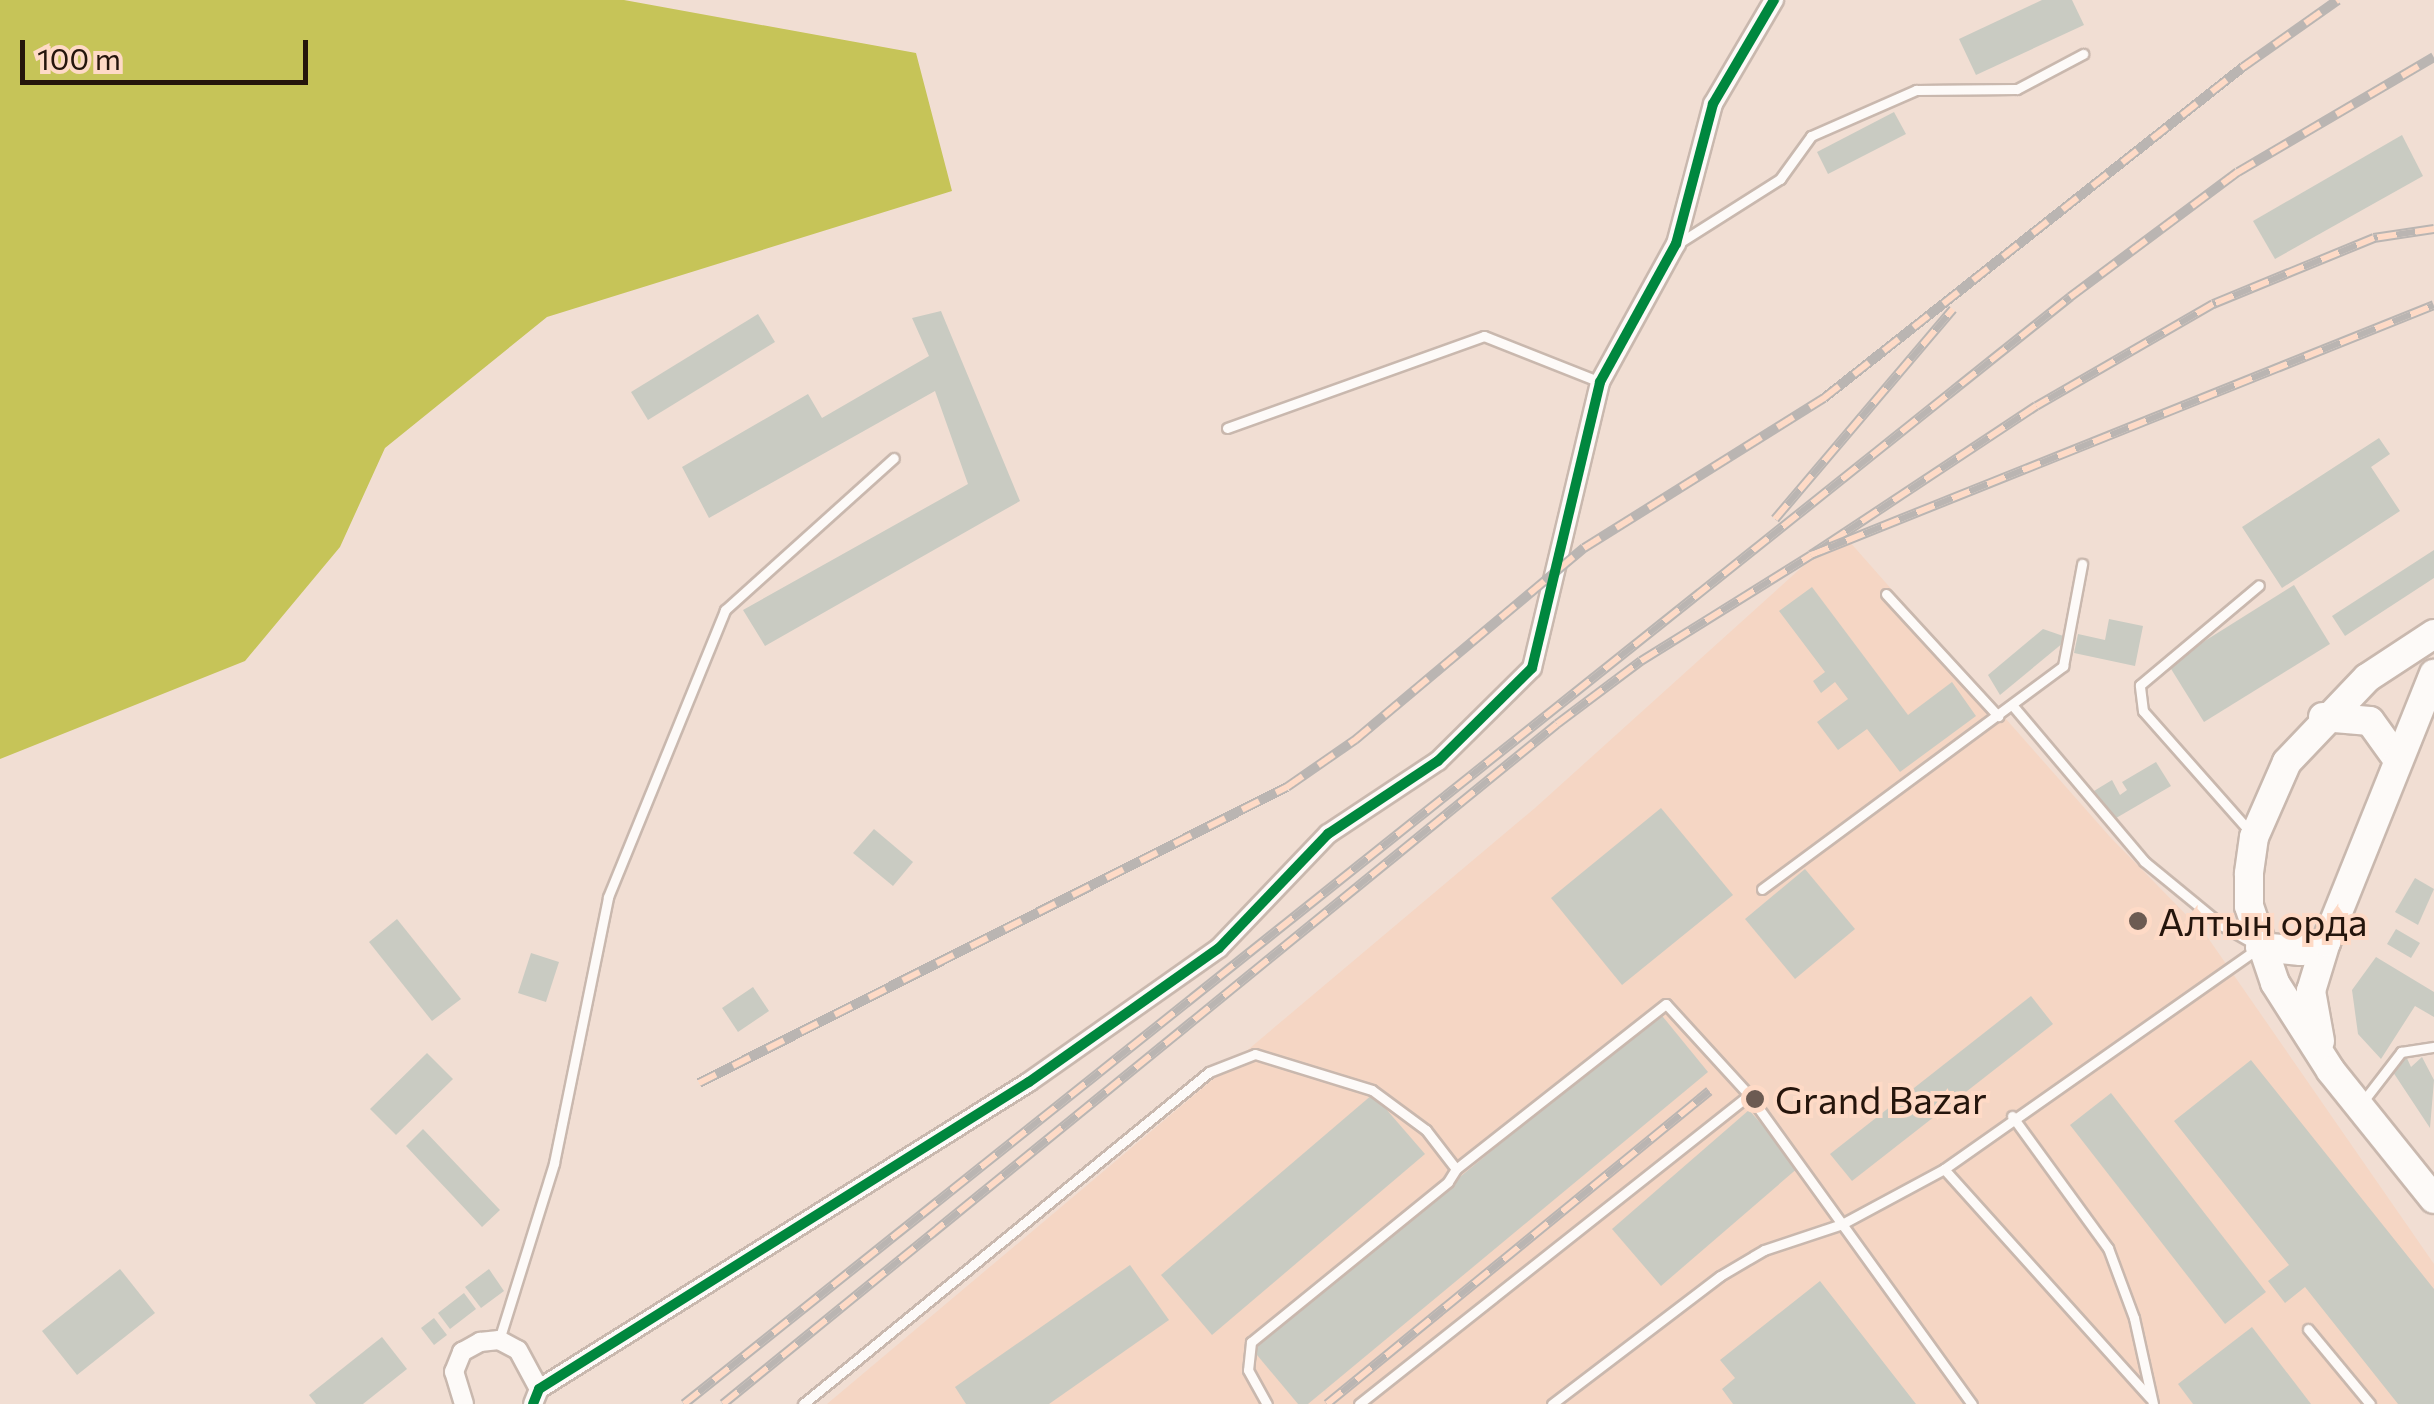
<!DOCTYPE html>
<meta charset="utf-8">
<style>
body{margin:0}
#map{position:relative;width:2434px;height:1404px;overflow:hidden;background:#f1ded3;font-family:Commissioner,sans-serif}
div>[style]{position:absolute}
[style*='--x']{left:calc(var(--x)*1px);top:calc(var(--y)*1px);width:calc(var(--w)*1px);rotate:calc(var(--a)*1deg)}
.built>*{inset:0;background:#f5d6c4}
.water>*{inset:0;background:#c6c458}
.building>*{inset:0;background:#c9cbc2}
.roads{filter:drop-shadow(2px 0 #c9b8ae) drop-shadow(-2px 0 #c9b8ae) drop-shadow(0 2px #c9b8ae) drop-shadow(0 -2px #c9b8ae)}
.lane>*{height:9px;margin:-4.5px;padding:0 4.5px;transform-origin:4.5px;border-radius:4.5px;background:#fdfaf8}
.street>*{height:18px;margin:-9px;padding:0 9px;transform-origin:9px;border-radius:9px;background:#fdfaf8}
.primary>*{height:28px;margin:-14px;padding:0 14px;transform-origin:14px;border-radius:14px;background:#fdfaf8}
.rail>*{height:10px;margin-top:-5px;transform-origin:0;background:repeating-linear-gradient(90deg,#fedac6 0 19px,#bab5b2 0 38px);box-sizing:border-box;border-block:2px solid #bab5b2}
.cycleway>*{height:10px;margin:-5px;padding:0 5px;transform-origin:5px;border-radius:5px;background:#00873e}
.dots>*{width:28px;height:28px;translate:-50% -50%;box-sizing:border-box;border:5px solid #fedac6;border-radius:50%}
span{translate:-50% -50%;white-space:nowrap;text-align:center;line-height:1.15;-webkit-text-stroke:8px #fedac6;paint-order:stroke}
.poi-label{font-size:38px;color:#25150c}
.left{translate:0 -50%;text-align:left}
.scale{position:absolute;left:20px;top:40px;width:288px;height:45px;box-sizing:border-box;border:5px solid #25150c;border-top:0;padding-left:12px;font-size:30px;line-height:35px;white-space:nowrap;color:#25150c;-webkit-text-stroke:8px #fedac6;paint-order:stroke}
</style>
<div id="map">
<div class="built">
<div style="clip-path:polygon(1841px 532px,2111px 838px,2206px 935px,2434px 1264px,2434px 1404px,827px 1404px,1535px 808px)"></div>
</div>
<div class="water">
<div style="clip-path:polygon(0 0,624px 0,916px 53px,952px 191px,547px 317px,385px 448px,340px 547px,245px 661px,0 759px)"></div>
</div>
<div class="building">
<div style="clip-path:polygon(2042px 0,2072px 0,2084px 25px,1976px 75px,1959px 39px)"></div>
<div style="clip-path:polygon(1894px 112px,1906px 134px,1828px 174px,1817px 152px)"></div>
<div style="clip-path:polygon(2402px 135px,2423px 176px,2275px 259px,2253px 221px)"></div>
<div style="clip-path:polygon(941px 311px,1020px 501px,765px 646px,743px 610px,968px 484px,935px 391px,709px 518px,682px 467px,808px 394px,822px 418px,929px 356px,912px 318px)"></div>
<div style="clip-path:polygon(758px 314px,775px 342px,648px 420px,631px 392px)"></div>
<div style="clip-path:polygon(2379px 438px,2390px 454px,2371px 467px,2400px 511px,2282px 588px,2242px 527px)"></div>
<div style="clip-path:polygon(2434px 550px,2434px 578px,2345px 636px,2332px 616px)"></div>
<div style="clip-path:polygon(2294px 585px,2330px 644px,2204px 722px,2168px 664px)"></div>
<div style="clip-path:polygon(1812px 587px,1908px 715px,1952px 682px,1976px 716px,1900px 772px,1867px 729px,1838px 750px,1817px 722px,1848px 699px,1835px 682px,1821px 693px,1813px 681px,1825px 672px,1779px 611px)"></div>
<div style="clip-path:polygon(2109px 619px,2143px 626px,2135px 666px,2074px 653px,2078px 634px,2105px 640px)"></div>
<div style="clip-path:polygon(2043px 629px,2069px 638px,2000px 695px,1988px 675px)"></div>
<div style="clip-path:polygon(2156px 762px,2171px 786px,2111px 821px,2094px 791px,2112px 780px,2120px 795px,2127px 790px,2122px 782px)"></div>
<div style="clip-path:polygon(1661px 808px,1733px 895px,1622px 985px,1551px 898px)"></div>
<div style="clip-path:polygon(874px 829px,913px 862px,893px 886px,853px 853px)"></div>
<div style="clip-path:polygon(1805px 869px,1855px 929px,1795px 979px,1745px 919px)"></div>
<div style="clip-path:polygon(2415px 878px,2434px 889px,2418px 925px,2395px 912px)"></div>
<div style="clip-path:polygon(397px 919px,461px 999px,432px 1021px,369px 942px)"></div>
<div style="clip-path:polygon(2396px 929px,2420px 943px,2411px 958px,2387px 944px)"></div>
<div style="clip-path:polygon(531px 953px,559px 962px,546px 1002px,518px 993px)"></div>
<div style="clip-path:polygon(2376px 957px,2434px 992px,2434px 1017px,2415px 1006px,2381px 1059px,2358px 1034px,2352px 990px)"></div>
<div style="clip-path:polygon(753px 987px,769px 1011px,738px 1032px,722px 1008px)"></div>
<div style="clip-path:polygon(2031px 996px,2053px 1024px,1852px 1181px,1830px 1154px)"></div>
<div style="clip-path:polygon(1659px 1012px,1708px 1072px,1308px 1404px,1298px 1404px,1252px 1349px)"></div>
<div style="clip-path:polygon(427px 1053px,453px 1079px,396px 1135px,370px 1109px)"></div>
<div style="clip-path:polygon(2405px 1054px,2411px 1067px,2422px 1057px,2434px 1080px,2430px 1128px,2389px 1066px)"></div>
<div style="clip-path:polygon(2251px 1060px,2434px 1289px,2434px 1404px,2398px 1404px,2305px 1287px,2285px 1303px,2268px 1281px,2289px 1265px,2174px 1121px)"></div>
<div style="clip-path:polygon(2111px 1093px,2266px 1292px,2225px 1324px,2070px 1125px)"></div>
<div style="clip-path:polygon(1373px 1094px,1425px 1154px,1212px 1335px,1161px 1275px)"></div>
<div style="clip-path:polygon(1749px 1110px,1799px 1167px,1661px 1286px,1612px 1229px)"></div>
<div style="clip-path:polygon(423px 1129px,500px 1210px,482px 1227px,406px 1146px)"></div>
<div style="clip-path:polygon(1130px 1265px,1169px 1320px,1049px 1404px,966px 1404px,955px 1387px)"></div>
<div style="clip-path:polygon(120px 1269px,155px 1313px,77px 1375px,42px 1331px)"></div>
<div style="clip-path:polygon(489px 1269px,504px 1291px,481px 1308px,465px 1287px)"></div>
<div style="clip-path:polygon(1820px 1281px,1916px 1404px,1733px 1404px,1722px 1389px,1735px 1378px,1720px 1360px)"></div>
<div style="clip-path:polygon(464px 1293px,476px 1309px,450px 1329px,438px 1313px)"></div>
<div style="clip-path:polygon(434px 1318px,447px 1335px,434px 1345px,421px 1328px)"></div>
<div style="clip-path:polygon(2252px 1327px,2311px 1404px,2193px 1404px,2178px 1384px)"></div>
<div style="clip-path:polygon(382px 1337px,407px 1369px,363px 1404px,316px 1404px,309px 1395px)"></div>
</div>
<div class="roads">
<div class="lane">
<div style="--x:1679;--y:243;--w:120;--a:-32.4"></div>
<div style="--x:1780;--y:179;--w:53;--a:-54.2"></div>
<div style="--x:1811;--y:136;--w:115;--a:-23.7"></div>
<div style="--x:1916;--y:90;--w:101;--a:-0.6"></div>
<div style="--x:2017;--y:89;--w:75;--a:-27.9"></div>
<div style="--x:1227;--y:428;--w:273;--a:-19.7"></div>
<div style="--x:1484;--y:336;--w:125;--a:21.6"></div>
<div style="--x:1886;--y:594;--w:166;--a:47.4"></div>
<div style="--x:2252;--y:834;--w:164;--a:-131.5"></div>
<div style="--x:2143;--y:711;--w:26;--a:-97"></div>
<div style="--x:2140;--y:685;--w:155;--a:-40"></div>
<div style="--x:1762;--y:889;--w:375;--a:-36.5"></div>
<div style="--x:2063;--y:666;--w:104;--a:-79.4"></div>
<div style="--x:2361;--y:1104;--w:66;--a:-52.4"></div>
<div style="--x:2401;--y:1052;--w:33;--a:-9"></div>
<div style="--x:2012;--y:1116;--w:163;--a:54"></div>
<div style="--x:2108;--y:1248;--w:75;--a:69.6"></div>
<div style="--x:2134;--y:1318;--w:88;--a:77.5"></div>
<div style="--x:1456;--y:1169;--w:267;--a:-38.2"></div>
<div style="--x:1666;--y:1004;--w:123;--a:47.6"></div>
<div style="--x:1749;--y:1095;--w:381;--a:54.2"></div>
<div style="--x:1944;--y:1169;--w:308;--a:48"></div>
<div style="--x:2308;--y:1329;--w:97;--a:50.4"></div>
<div style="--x:499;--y:1340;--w:185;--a:-72.7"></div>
<div style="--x:554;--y:1163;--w:271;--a:-78.5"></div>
<div style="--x:608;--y:897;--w:310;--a:-67.8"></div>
<div style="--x:725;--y:610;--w:227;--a:-42"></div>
<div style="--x:803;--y:1404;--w:524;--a:-39.27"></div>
<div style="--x:1209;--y:1072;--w:49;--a:-21.4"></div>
<div style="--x:1255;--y:1054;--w:122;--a:17.1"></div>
<div style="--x:1372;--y:1090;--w:67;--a:36.5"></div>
<div style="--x:1426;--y:1130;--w:49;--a:52.4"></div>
<div style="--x:1456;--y:1169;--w:15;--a:122"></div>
<div style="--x:1448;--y:1182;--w:254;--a:140.9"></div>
<div style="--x:1251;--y:1342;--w:28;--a:96"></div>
<div style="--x:1248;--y:1370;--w:39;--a:61"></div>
<div style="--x:1359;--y:1404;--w:498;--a:-38.4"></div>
<div style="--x:1552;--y:1404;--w:211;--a:-37.3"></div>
<div style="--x:1720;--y:1276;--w:51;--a:-30.6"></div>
<div style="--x:1764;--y:1250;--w:82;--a:-18.4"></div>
<div style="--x:1842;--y:1224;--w:116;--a:-28.3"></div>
<div style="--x:1944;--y:1169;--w:386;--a:-35.1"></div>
<div style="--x:2260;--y:947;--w:43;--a:-150.4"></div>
<div style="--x:2223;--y:926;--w:102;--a:-140.6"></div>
<div style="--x:2144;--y:861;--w:204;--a:-130.2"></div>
</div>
<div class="street">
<div style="--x:464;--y:1404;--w:34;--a:-107"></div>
<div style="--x:454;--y:1372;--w:22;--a:-68"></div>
<div style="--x:462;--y:1352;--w:21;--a:-29"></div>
<div style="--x:480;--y:1342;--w:19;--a:-6"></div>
<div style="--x:499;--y:1340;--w:21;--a:28"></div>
<div style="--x:518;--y:1350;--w:44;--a:61.7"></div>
<div style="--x:533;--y:1404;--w:16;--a:-68"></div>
<div style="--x:539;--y:1389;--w:578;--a:-32.07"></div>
<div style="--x:1029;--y:1082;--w:232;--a:-35.2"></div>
<div style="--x:1219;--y:948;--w:158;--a:-46.3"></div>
<div style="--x:1328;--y:834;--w:132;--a:-33.6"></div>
<div style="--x:1438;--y:761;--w:132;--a:-44.7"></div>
<div style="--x:1532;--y:668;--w:294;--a:-76.6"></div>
<div style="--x:1600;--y:382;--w:158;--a:-61.2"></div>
<div style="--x:1676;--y:244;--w:145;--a:-75.2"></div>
<div style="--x:1713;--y:104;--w:121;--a:-59.6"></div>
</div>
<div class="primary">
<div style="--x:2434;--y:634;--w:80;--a:146.7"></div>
<div style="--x:2367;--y:678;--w:116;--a:133.6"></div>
<div style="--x:2287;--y:762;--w:82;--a:113.7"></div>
<div style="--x:2254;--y:837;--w:37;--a:98"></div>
<div style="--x:2249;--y:874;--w:32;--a:90"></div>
<div style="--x:2249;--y:906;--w:81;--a:71.3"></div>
<div style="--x:2275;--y:983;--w:104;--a:57.5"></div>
<div style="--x:2331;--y:1071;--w:164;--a:51.2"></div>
<div style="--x:2323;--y:717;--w:47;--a:4.9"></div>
<div style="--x:2370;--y:721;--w:48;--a:54.3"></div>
<div style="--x:2260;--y:947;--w:41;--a:5.6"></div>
<div style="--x:2301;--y:951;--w:27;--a:-20"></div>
<div style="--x:2320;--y:1041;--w:51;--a:-100.2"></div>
<div style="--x:2311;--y:991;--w:51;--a:-73"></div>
<div style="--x:2326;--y:942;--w:289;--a:-68.1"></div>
</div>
</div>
<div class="rail">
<div style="--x:2434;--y:229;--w:61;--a:171.5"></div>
<div style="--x:2374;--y:238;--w:174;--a:157.7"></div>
<div style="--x:2213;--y:304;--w:204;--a:150"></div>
<div style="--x:2036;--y:406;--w:270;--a:146.5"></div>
<div style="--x:1811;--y:555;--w:671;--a:-21.86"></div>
<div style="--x:1775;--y:519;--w:275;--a:-49.7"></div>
<div style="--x:699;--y:1083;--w:658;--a:-26.72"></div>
<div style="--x:1287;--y:787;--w:83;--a:-34.7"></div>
<div style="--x:1355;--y:740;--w:299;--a:-40"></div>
<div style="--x:1584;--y:548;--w:283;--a:-32"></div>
<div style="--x:1824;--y:398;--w:534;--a:-38.31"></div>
<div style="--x:2243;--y:67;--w:116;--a:-35.2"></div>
<div style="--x:684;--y:1404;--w:1774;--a:-38.61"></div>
<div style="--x:2070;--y:297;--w:209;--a:-36.7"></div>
<div style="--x:2238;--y:172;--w:227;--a:-30.4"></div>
<div style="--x:723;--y:1404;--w:1076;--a:-39.19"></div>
<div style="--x:1557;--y:724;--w:105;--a:-36.9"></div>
<div style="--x:1641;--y:661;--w:200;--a:-31.9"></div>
<div style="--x:1327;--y:1404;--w:494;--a:-39.3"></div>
</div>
<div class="cycleway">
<div style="--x:533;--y:1404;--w:16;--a:-68"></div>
<div style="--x:539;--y:1389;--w:578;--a:-32.07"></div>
<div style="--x:1029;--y:1082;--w:232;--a:-35.2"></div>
<div style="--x:1219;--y:948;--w:158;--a:-46.3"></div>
<div style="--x:1328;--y:834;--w:132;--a:-33.6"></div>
<div style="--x:1438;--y:761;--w:132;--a:-44.7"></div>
<div style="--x:1532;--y:668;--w:294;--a:-76.6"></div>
<div style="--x:1600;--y:382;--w:158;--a:-61.2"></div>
<div style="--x:1676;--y:244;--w:145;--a:-75.2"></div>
<div style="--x:1713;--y:104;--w:121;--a:-59.6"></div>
</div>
<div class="dots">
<div style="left:2138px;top:921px;background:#6c5b52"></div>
<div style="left:1755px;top:1099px;background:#6c5b52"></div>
</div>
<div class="poi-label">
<span class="left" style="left:2158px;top:921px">Алтын орда</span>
<span class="left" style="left:1775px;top:1099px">Grand Bazar</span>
</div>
<div class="scale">100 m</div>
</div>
